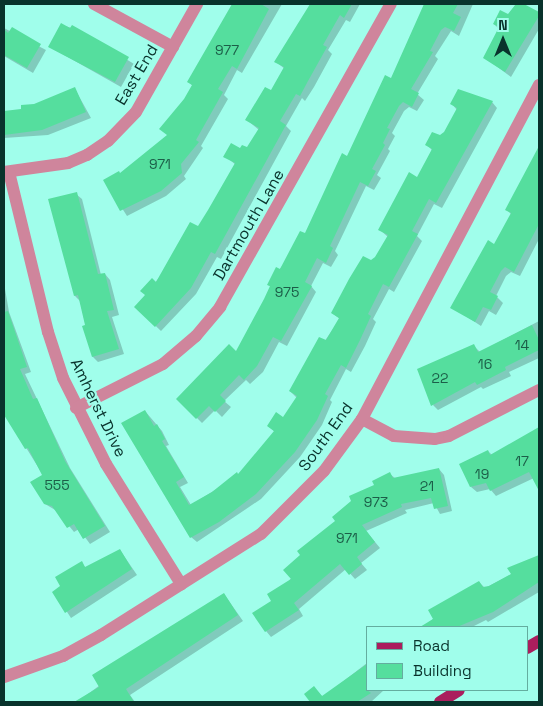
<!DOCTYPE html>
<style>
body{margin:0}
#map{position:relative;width:543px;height:706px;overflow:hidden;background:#a0feeb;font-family:"Space Grotesk",sans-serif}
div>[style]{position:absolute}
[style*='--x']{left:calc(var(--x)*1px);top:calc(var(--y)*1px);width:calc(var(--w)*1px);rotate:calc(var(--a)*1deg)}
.shadow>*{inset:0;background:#0003}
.building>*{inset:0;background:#55de9e}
.minor>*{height:12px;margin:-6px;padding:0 6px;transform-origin:6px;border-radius:6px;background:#cf859c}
.primary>*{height:12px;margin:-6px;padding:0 6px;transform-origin:6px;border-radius:6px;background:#aa1e5d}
span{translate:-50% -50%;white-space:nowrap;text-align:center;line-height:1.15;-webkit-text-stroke:4.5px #a0feeb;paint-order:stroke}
.number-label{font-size:14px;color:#1c5e48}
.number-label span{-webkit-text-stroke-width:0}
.street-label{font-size:16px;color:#09332c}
.frame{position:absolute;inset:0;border:5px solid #09332c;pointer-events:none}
.legend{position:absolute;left:366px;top:626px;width:162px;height:65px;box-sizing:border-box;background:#a0feeb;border:1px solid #64ad9f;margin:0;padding:6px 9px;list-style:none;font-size:15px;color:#09332c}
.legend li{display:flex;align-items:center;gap:10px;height:25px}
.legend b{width:25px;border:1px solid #64ad9f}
.north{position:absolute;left:478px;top:15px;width:50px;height:50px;-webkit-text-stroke:4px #a0feeb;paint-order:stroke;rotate:0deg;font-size:14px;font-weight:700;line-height:20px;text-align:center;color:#09332c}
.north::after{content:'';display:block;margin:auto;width:18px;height:22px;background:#09332c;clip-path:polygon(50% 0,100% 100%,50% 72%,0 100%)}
</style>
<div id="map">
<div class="shadow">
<div style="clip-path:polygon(233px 4px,282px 4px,242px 73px,237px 70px,224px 95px,228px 99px,201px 146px,203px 148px,184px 176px,186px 179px,166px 196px,127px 216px,104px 180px,121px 175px,168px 136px,193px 86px,189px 82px)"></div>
<div style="clip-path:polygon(311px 4px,360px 4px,350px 22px,346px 20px,328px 50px,332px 54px,314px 87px,305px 101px,302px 98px,286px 126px,291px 131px,221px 259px,217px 257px,196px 294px,161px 331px,136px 307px,198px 228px,236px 165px,225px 156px,248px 149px,259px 130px,247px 120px,271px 92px,285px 69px,276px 62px)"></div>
<div style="clip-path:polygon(426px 4px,473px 4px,459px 36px,451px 31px,435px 56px,438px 59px,417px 94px,424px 100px,417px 111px,409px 107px,404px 111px,392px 133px,395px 136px,388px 149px,390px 151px,377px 175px,381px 178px,374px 190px,366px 186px,335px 251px,338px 255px,331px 267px,323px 263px,311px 286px,316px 292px,287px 346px,279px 342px,263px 372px,250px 384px,246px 380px,224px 401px,231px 407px,222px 417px,215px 410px,202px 423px,178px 399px,237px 353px,271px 287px,268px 285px,305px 235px,342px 155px,347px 157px,391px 80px)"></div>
<div style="clip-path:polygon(516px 4px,539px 13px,539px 29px,511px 77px,484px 57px,499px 29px,494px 24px,508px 15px)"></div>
<div style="clip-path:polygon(62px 25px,81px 31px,134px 64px,121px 87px,50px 47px)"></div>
<div style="clip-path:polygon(4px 28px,46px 50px,33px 73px,4px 56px)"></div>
<div style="clip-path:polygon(75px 89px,91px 118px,48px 135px,4px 138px,4px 112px,22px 110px)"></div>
<div style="clip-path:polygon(492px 102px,497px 108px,442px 208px,434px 204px,417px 236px,422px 241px,394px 292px,389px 289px,373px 319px,376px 322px,365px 346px,351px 372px,346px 369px,330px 400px,332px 402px,322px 425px,300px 457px,261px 499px,197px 542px,191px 537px,145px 411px,162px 431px,169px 445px,166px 446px,188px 483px,180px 487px,191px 505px,239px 475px,275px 432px,268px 426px,283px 419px,297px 398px,290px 391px,340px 319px,332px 313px,376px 258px,388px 237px,379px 229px,417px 179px,432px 150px,427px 145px,445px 132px,457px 110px,452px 104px)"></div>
<div style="clip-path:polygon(539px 148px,539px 239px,520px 276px,511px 272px,506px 276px,496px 296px,503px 303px,496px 315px,489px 311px,481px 326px,452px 307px,495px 246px,512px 215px,507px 210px)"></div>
<div style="clip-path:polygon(76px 194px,82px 199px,101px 275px,105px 274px,110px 280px,119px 315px,112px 317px,124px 354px,98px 362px,93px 357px,80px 301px,75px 296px)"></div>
<div style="clip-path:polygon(4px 283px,9px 312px,31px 372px,25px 374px,70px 468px,110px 532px,90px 544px,79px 529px,74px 532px,57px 511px,45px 504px,43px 475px,4px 412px)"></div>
<div style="clip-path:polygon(539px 321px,539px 358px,509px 372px,511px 376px,483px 389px,481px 387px,438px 410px,433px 405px,474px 346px,480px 352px)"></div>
<div style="clip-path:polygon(539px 428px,539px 483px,534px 478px,496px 496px,490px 489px,477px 492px,471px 487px,488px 451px,492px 455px)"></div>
<div style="clip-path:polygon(439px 469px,444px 475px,452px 511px,440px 514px,434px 503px,405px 510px,407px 513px,366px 531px,380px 548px,361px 563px,367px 570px,355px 579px,346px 569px,299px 609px,303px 616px,271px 637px,266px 631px,272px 602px,337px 521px,390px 474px,396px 479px)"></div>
<div style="clip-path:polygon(120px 550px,137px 575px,71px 618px,54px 592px,62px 587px,81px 563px,86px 568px)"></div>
<div style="clip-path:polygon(539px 557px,539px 592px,488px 622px,486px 620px,472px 627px,423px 627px,479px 582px,485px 588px,512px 574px,509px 569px)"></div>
<div style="clip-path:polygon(224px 594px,243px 621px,130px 695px,135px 702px,77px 702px)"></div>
<div style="clip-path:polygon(367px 663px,367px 690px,384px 690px,371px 702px,312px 702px,306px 694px,314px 688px,323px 697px)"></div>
</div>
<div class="building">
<div style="clip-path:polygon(232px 4px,261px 4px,269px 9px,237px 69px,232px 66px,218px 89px,223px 92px,196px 140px,199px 142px,181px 164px,182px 173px,161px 191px,120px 211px,103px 180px,119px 171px,120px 173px,167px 135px,159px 129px,184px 99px,192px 85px,187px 82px)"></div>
<div style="clip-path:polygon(310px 4px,352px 4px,344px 18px,340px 15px,323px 45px,327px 47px,308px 81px,300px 96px,296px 94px,280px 121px,286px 125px,215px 254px,211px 252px,191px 288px,155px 327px,134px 307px,145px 295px,140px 291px,152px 278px,156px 282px,190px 222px,198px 226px,208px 210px,235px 163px,223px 157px,231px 143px,240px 148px,242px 145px,247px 147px,259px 128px,245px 120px,265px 87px,271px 90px,284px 67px,274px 62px)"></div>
<div style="clip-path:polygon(424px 4px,458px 4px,453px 13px,461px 17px,454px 31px,445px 27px,441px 30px,430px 51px,433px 52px,411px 89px,419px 93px,412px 107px,403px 102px,399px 106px,387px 128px,390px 129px,383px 143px,385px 145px,372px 169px,376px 171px,368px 186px,360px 182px,330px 246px,333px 248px,326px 263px,317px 258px,305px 282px,312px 286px,281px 341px,273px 337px,257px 366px,244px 380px,239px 375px,220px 395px,226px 401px,215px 412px,209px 406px,196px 419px,176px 399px,229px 344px,236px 351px,264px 299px,270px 286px,267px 285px,276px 267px,280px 269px,300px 231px,305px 233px,342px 153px,347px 156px,385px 75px,391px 78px)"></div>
<div style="clip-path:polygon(516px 4px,524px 4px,539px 12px,539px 16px,505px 72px,483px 58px,499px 27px,493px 24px,500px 10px,508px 14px)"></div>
<div style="clip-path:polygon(61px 23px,70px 28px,72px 25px,129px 57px,115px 82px,48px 47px)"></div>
<div style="clip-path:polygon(12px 27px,41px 44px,27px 68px,4px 55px,4px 29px,8px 33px)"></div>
<div style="clip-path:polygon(75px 87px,86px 112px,42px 130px,4px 135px,4px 111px,21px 109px,21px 105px,34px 104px)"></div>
<div style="clip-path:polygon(458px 89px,493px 101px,436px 203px,429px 199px,412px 231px,418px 234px,389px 287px,383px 284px,368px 314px,371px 316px,360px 340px,346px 368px,341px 365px,325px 394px,328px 396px,317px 420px,295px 452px,256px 494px,219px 522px,190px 538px,121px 423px,145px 410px,154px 426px,157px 424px,165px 439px,162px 441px,184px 477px,176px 482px,189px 505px,212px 492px,237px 472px,238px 474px,274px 431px,267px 426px,276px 412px,283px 417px,297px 396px,289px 391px,319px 337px,326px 340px,339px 318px,331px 313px,349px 279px,363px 256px,371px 260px,375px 257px,388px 235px,378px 230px,409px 172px,417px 177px,432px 149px,425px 145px,432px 132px,440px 135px,444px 132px,457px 108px,450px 104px)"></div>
<div style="clip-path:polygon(539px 146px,539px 224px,514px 272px,505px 267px,501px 271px,490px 292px,498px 296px,491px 310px,483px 307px,475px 322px,450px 308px,488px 240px,494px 244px,511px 213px,505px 210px)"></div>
<div style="clip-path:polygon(77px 192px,98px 274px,105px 273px,114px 310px,107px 311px,119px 349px,92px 357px,82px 326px,85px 325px,78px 295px,74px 296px,48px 199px)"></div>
<div style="clip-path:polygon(8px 311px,27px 367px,20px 369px,33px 399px,37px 398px,65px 461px,105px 526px,83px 539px,74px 524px,67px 528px,52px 506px,44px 504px,30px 482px,42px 475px,28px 448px,25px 449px,4px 415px,4px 312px)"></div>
<div style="clip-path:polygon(532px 325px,539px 340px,539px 350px,505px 367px,506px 370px,477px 385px,475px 382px,431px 406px,417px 369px,474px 344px,478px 352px)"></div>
<div style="clip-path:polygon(539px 427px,539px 491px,529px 472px,490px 491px,486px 483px,470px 487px,459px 464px,488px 450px,490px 455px)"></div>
<div style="clip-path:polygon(439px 468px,448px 506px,434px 509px,431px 498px,401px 504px,402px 507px,362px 525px,375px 542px,357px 557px,362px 564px,349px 575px,340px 564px,294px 603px,299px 610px,265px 632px,252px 613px,271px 601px,267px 594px,291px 579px,283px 570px,300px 555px,297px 551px,335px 521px,332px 517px,351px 501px,349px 496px,374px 485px,372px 481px,390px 472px,393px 478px)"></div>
<div style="clip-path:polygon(120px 549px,132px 569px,65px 613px,52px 592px,60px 586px,55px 577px,82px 561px,85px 567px)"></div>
<div style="clip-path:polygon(539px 555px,539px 582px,493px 612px,457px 627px,420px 627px,433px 619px,428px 610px,479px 581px,483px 587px,489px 586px,511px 574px,507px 568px)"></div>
<div style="clip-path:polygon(224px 593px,238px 615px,126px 689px,134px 702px,74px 702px,99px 687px,92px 675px)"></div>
<div style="clip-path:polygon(367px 664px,367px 690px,371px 693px,357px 702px,310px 702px,304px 694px,314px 686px,322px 696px)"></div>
</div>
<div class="minor">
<div style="--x:94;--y:4;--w:90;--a:28.6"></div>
<div style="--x:4;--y:172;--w:65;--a:-8"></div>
<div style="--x:68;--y:163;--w:21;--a:-23"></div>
<div style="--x:87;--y:155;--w:25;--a:-34"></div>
<div style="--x:108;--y:141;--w:40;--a:-46"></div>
<div style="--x:136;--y:112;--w:124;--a:-60.5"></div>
<div style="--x:9;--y:172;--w:165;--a:76.3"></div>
<div style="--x:48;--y:332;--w:48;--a:71.9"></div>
<div style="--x:63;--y:378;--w:96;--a:63.4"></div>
<div style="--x:106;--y:464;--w:142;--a:58"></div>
<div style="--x:76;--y:408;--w:97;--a:-26.8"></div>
<div style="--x:163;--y:364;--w:43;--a:-40.3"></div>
<div style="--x:196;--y:336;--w:38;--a:-50"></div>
<div style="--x:220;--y:307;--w:348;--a:-60.6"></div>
<div style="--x:362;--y:419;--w:36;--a:28"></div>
<div style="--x:394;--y:436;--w:41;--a:4.2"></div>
<div style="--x:435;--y:439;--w:14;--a:-12"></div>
<div style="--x:449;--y:436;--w:101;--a:-27.1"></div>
<div style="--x:4;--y:677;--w:63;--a:-19.6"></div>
<div style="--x:63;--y:656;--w:43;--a:-28.9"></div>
<div style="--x:101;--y:635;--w:189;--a:-32.3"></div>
<div style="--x:261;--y:534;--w:89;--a:-45"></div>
<div style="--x:324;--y:471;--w:64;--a:-53.8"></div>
<div style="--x:362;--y:419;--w:378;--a:-62.1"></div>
</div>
<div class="primary">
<div style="--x:527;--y:648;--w:14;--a:-30"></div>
<div style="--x:440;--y:702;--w:22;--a:-32"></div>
</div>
<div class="number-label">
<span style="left:227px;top:50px">977</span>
<span style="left:160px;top:164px">971</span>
<span style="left:287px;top:292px">975</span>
<span style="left:522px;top:345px">14</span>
<span style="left:485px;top:364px">16</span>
<span style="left:440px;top:378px">22</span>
<span style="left:522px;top:461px">17</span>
<span style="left:482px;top:474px">19</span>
<span style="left:57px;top:485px">555</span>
<span style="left:427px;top:486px">21</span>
<span style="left:376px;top:502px">973</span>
<span style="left:347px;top:538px">971</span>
</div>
<div class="street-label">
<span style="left:137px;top:75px;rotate:-59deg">East End</span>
<span style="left:249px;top:225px;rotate:-60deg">Dartmouth Lane</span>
<span style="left:98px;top:408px;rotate:64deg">Amherst Drive</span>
<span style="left:326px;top:437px;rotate:-54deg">South End</span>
</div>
<div class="frame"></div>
<ul class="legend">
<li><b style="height:6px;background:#aa1e5d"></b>Road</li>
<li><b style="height:14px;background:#55de9e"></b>Building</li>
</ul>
<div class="north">N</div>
</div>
